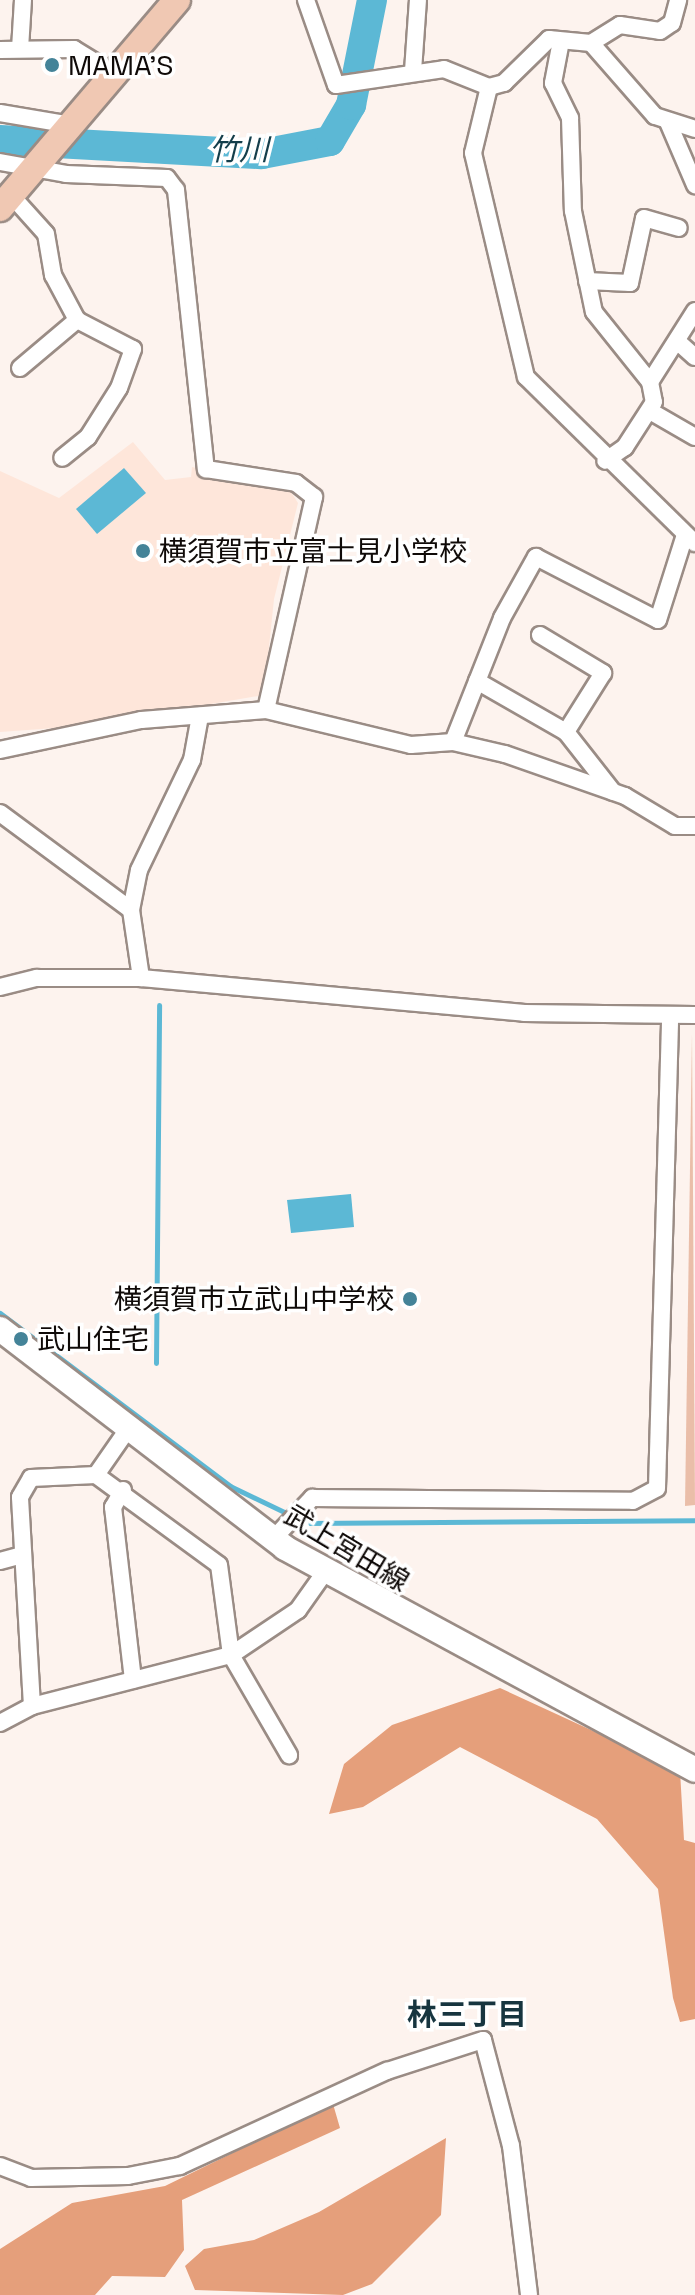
<!DOCTYPE html>
<meta charset="utf-8">
<style>
body{margin:0}
#map{position:relative;width:695px;height:2295px;overflow:hidden;background:#fdf3ee;font-family:"Space Grotesk","Noto Sans JP",sans-serif}
div>[style]{position:absolute}
[style*='--x']{left:calc(var(--x)*1px);top:calc(var(--y)*1px);width:calc(var(--w)*1px);rotate:calc(var(--a)*1deg)}
.built>*{inset:0;background:#fee6da}
.green>*{inset:0;background:#eabea9}
.forest>*{inset:0;background:#e59f7b}
.water>*{inset:0;background:#5cb8d5}
.stream>*{height:5px;margin:-2.5px;padding:0 2.5px;transform-origin:2.5px;border-radius:2.5px;background:#5cb8d5}
.river>*{height:30px;margin:-15px;padding:0 15px;transform-origin:15px;border-radius:15px;background:#5cb8d5}
.roads{filter:drop-shadow(2px 0 #9a8c85) drop-shadow(-2px 0 #9a8c85) drop-shadow(0 2px #9a8c85) drop-shadow(0 -2px #9a8c85)}
.minor>*{height:16px;margin:-8px;padding:0 8px;transform-origin:8px;border-radius:8px;background:#fff}
.secondary>*{height:24px;margin:-12px;padding:0 12px;transform-origin:12px;border-radius:12px;background:#fff}
.primary>*{height:26px;margin:-13px;padding:0 13px;transform-origin:13px;border-radius:13px;background:#f0c8b3}
.dots>*{width:22px;height:22px;translate:-50% -50%;box-sizing:border-box;border:4px solid #fff;border-radius:50%}
span{translate:-50% -50%;white-space:nowrap;text-align:center;line-height:1.15;-webkit-text-stroke:7px #fff;paint-order:stroke}
.poi-label{font-size:28px;color:#0f0a08}
.left{translate:0 -50%;text-align:left}
.right{translate:-100% -50%;text-align:right}
.street-label{font-size:28px;color:#0f0a08}
.water-label{font-size:30px;color:#143e4b;font-style:italic}
.neighbourhood-label{font-size:30px;color:#17353f;font-weight:700}
</style>
<div id="map">
<div class="built">
<div style="clip-path:polygon(133px 442px,165px 480px,191px 477px,192px 467px,291px 492px,298px 503px,274px 599px,264px 695px,83px 726px,0 732px,0 471px,59px 498px)"></div>
</div>
<div class="green">
<div style="clip-path:polygon(692px 1033px,695px 1505px,685px 1506px)"></div>
</div>
<div class="forest">
<div style="clip-path:polygon(500px 1688px,680px 1771px,684px 1840px,695px 1843px,695px 2019px,680px 2022px,673px 1998px,658px 1889px,597px 1819px,460px 1747px,363px 1807px,329px 1814px,344px 1764px,392px 1725px)"></div>
<div style="clip-path:polygon(333px 2104px,340px 2128px,182px 2200px,184px 2250px,165px 2277px,112px 2276px,95px 2295px,0 2295px,0 2249px,72px 2203px,165px 2186px)"></div>
<div style="clip-path:polygon(446px 2138px,441px 2215px,372px 2284px,343px 2295px,195px 2290px,185px 2266px,204px 2249px,254px 2240px,319px 2212px)"></div>
</div>
<div class="water">
<div style="clip-path:polygon(124px 468px,146px 493px,97px 534px,76px 509px)"></div>
<div style="clip-path:polygon(351px 1194px,354px 1227px,291px 1233px,287px 1200px)"></div>
</div>
<div class="stream">
<div style="--x:0;--y:1313;--w:288;--a:36.9"></div>
<div style="--x:230;--y:1486;--w:85;--a:25.7"></div>
<div style="--x:307;--y:1523;--w:388;--a:-0.4"></div>
<div style="--x:156;--y:1363;--w:358;--a:-89.5"></div>
</div>
<div class="river">
<div style="--x:0;--y:140;--w:262;--a:3.1"></div>
<div style="--x:262;--y:154;--w:69;--a:-10.8"></div>
<div style="--x:330;--y:141;--w:42;--a:-59.7"></div>
<div style="--x:351;--y:105;--w:107;--a:-78.7"></div>
</div>
<div class="roads">
<div class="minor">
<div style="--x:306;--y:0;--w:90;--a:70.6"></div>
<div style="--x:336;--y:85;--w:109;--a:-8.4"></div>
<div style="--x:444;--y:69;--w:48;--a:21.8"></div>
<div style="--x:489;--y:87;--w:68;--a:103.6"></div>
<div style="--x:473;--y:153;--w:230;--a:76.7"></div>
<div style="--x:526;--y:377;--w:237;--a:44.5"></div>
<div style="--x:561;--y:41;--w:43;--a:100.8"></div>
<div style="--x:553;--y:83;--w:39;--a:64"></div>
<div style="--x:570;--y:118;--w:93;--a:88.2"></div>
<div style="--x:573;--y:211;--w:103;--a:78.3"></div>
<div style="--x:594;--y:312;--w:90;--a:51.3"></div>
<div style="--x:650;--y:382;--w:20;--a:79"></div>
<div style="--x:654;--y:402;--w:54;--a:122.8"></div>
<div style="--x:625;--y:447;--w:24;--a:145"></div>
<div style="--x:591;--y:43;--w:97;--a:48.8"></div>
<div style="--x:655;--y:116;--w:42;--a:18"></div>
<div style="--x:20;--y:49;--w:49;--a:-86.5"></div>
<div style="--x:0;--y:50;--w:74;--a:-0.8"></div>
<div style="--x:74;--y:49;--w:46;--a:31.6"></div>
<div style="--x:413;--y:71;--w:71;--a:-86"></div>
<div style="--x:489;--y:87;--w:16;--a:-15"></div>
<div style="--x:504;--y:83;--w:63;--a:-44.4"></div>
<div style="--x:549;--y:39;--w:42;--a:5.4"></div>
<div style="--x:591;--y:43;--w:34;--a:-32"></div>
<div style="--x:620;--y:25;--w:40;--a:8.5"></div>
<div style="--x:660;--y:31;--w:14;--a:-34"></div>
<div style="--x:672;--y:23;--w:24;--a:-75"></div>
<div style="--x:0;--y:113;--w:72;--a:9.6"></div>
<div style="--x:668;--y:122;--w:69;--a:66.8"></div>
<div style="--x:0;--y:162;--w:67;--a:10.3"></div>
<div style="--x:66;--y:174;--w:101;--a:2.3"></div>
<div style="--x:167;--y:178;--w:15;--a:53"></div>
<div style="--x:176;--y:190;--w:281;--a:83.9"></div>
<div style="--x:206;--y:469;--w:91;--a:8.8"></div>
<div style="--x:296;--y:483;--w:23;--a:38"></div>
<div style="--x:314;--y:497;--w:218;--a:102.7"></div>
<div style="--x:266;--y:710;--w:125;--a:175.4"></div>
<div style="--x:141;--y:720;--w:144;--a:168"></div>
<div style="--x:11;--y:195;--w:52;--a:48.1"></div>
<div style="--x:46;--y:234;--w:42;--a:80.3"></div>
<div style="--x:53;--y:275;--w:51;--a:61.9"></div>
<div style="--x:77;--y:320;--w:63;--a:27.4"></div>
<div style="--x:133;--y:349;--w:41;--a:109.7"></div>
<div style="--x:119;--y:388;--w:58;--a:122.3"></div>
<div style="--x:88;--y:437;--w:33;--a:141"></div>
<div style="--x:587;--y:281;--w:43;--a:2.7"></div>
<div style="--x:630;--y:283;--w:66;--a:-77.8"></div>
<div style="--x:644;--y:218;--w:36;--a:16"></div>
<div style="--x:677;--y:341;--w:24;--a:42"></div>
<div style="--x:20;--y:368;--w:75;--a:-40.1"></div>
<div style="--x:650;--y:382;--w:84;--a:-57.6"></div>
<div style="--x:650;--y:411;--w:52;--a:30"></div>
<div style="--x:540;--y:635;--w:74;--a:31.1"></div>
<div style="--x:603;--y:673;--w:70;--a:122.1"></div>
<div style="--x:477;--y:681;--w:103;--a:29.8"></div>
<div style="--x:566;--y:732;--w:76;--a:51.9"></div>
<div style="--x:266;--y:710;--w:149;--a:13.6"></div>
<div style="--x:411;--y:745;--w:42;--a:-4.1"></div>
<div style="--x:453;--y:742;--w:53;--a:13"></div>
<div style="--x:505;--y:754;--w:127;--a:19.3"></div>
<div style="--x:625;--y:796;--w:58;--a:31"></div>
<div style="--x:675;--y:826;--w:20;--a:0"></div>
<div style="--x:453;--y:742;--w:133;--a:-68.4"></div>
<div style="--x:502;--y:618;--w:70;--a:-60.9"></div>
<div style="--x:536;--y:557;--w:137;--a:27.3"></div>
<div style="--x:658;--y:620;--w:86;--a:-72.4"></div>
<div style="--x:0;--y:813;--w:163;--a:36.5"></div>
<div style="--x:131;--y:910;--w:69;--a:81.6"></div>
<div style="--x:131;--y:910;--w:41;--a:-78.7"></div>
<div style="--x:139;--y:870;--w:122;--a:-64.3"></div>
<div style="--x:192;--y:760;--w:45;--a:-79.7"></div>
<div style="--x:0;--y:987;--w:38;--a:-14"></div>
<div style="--x:37;--y:978;--w:104;--a:0"></div>
<div style="--x:141;--y:978;--w:385;--a:5.2"></div>
<div style="--x:524;--y:1013;--w:171;--a:0.7"></div>
<div style="--x:96;--y:1475;--w:56;--a:-55.2"></div>
<div style="--x:123;--y:1490;--w:20;--a:120"></div>
<div style="--x:113;--y:1507;--w:174;--a:83.4"></div>
<div style="--x:273;--y:1539;--w:57;--a:-46.4"></div>
<div style="--x:312;--y:1498;--w:321;--a:0.5"></div>
<div style="--x:633;--y:1501;--w:27;--a:-28"></div>
<div style="--x:657;--y:1488;--w:472;--a:-88.4"></div>
<div style="--x:0;--y:1561;--w:23;--a:-15"></div>
<div style="--x:32;--y:1706;--w:209;--a:-93.3"></div>
<div style="--x:20;--y:1497;--w:22;--a:-60"></div>
<div style="--x:31;--y:1478;--w:65;--a:-2.6"></div>
<div style="--x:96;--y:1475;--w:152;--a:36.2"></div>
<div style="--x:219;--y:1565;--w:91;--a:82.4"></div>
<div style="--x:231;--y:1655;--w:116;--a:59.9"></div>
<div style="--x:0;--y:1723;--w:36;--a:-28"></div>
<div style="--x:32;--y:1706;--w:205;--a:-14.4"></div>
<div style="--x:231;--y:1655;--w:81;--a:-33.9"></div>
<div style="--x:298;--y:1610;--w:47;--a:-54.6"></div>
<div style="--x:0;--y:2166;--w:33;--a:21"></div>
<div style="--x:31;--y:2178;--w:97;--a:-1.2"></div>
<div style="--x:128;--y:2176;--w:53;--a:-10.9"></div>
<div style="--x:180;--y:2166;--w:228;--a:-24.7"></div>
<div style="--x:387;--y:2071;--w:101;--a:-17.9"></div>
<div style="--x:483;--y:2040;--w:110;--a:75.2"></div>
<div style="--x:511;--y:2146;--w:150;--a:83.1"></div>
</div>
<div class="secondary">
<div style="--x:0;--y:1329;--w:359;--a:37.5"></div>
<div style="--x:285;--y:1548;--w:466;--a:28.4"></div>
</div>
<div class="primary">
<div style="--x:0;--y:208;--w:273;--a:-49.6"></div>
</div>
</div>
<div class="dots">
<div style="left:52px;top:65px;background:#448398"></div>
<div style="left:143px;top:551px;background:#448398"></div>
<div style="left:410px;top:1299px;background:#448398"></div>
<div style="left:21px;top:1339px;background:#448398"></div>
</div>
<div class="poi-label">
<span class="left" style="left:68px;top:65px">MAMA'S</span>
<span class="left" style="left:159px;top:551px">横須賀市立富士見小学校</span>
<span class="right" style="left:394px;top:1299px">横須賀市立武山中学校</span>
<span class="left" style="left:37px;top:1339px">武山住宅</span>
</div>
<div class="street-label">
<span style="left:347px;top:1548px;rotate:31deg">武上宮田線</span>
</div>
<div class="water-label">
<span style="left:239px;top:150px">竹川</span>
</div>
<div class="neighbourhood-label">
<span style="left:467px;top:2015px">林三丁目</span>
</div>
</div>
